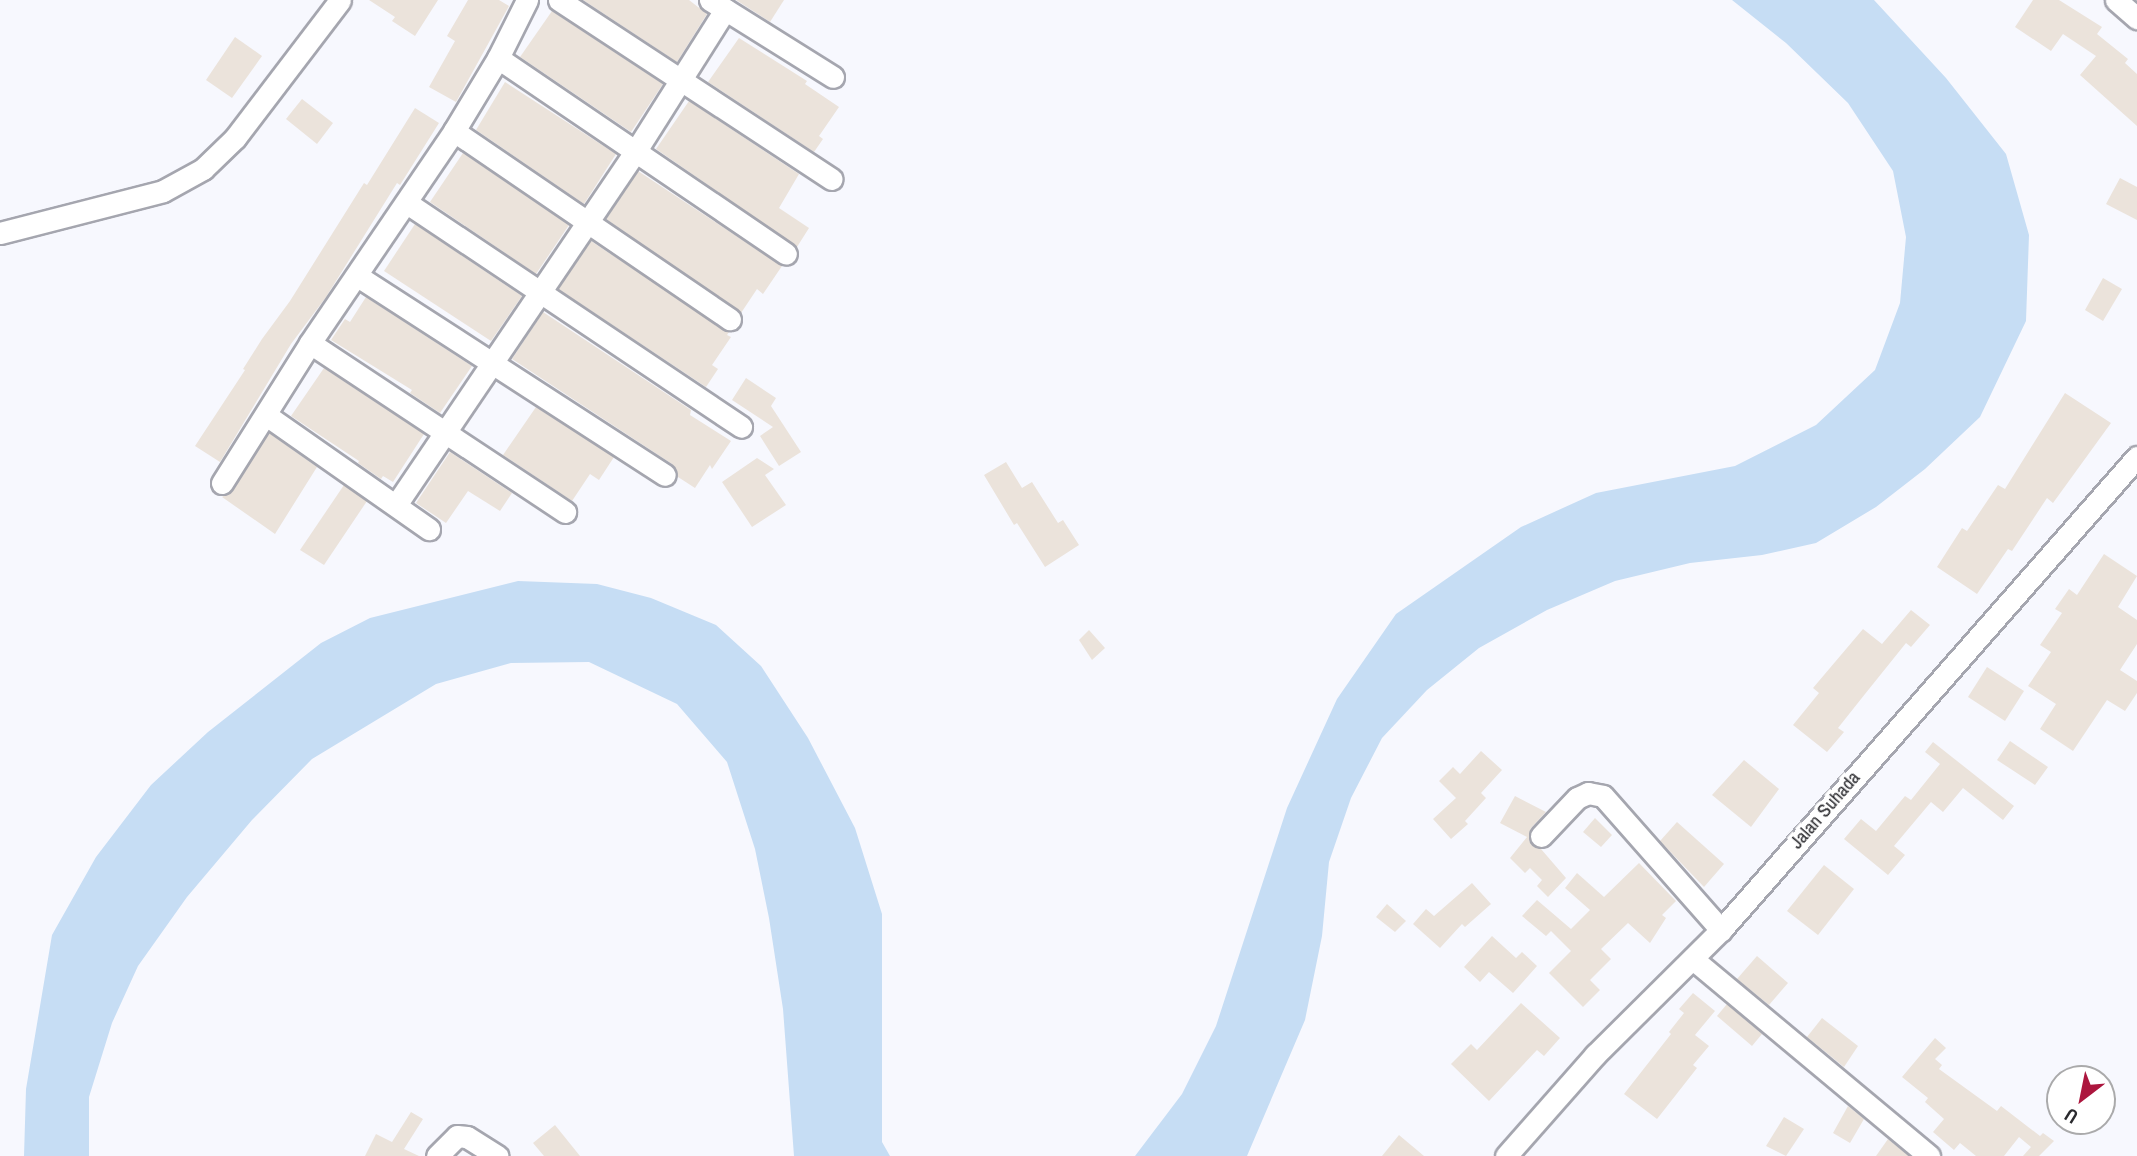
<!DOCTYPE html>
<style>
body{margin:0}
#map{position:relative;width:2137px;height:1156px;overflow:hidden;background:#f7f8fe;font-family:"Archivo Narrow",sans-serif}
div>[style]{position:absolute}
[style*='--x']{left:calc(var(--x)*1px);top:calc(var(--y)*1px);width:calc(var(--w)*1px);rotate:calc(var(--a)*1deg)}
.water>*{inset:0;background:#c6ddf4}
.building>*{inset:0;background:#ebe3db}
.roads{filter:drop-shadow(2px 0 #a5a6af) drop-shadow(-2px 0 #a5a6af) drop-shadow(0 2px #a5a6af) drop-shadow(0 -2px #a5a6af)}
.minor>*{height:21px;margin:-10.5px;padding:0 10.5px;transform-origin:10.5px;border-radius:10.5px;background:#fff}
span{translate:-50% -50%;white-space:nowrap;text-align:center;line-height:1.15;-webkit-text-stroke:7px #fff;paint-order:stroke}
.street-label{font-size:19px;color:#2a2a2e}
.north{position:absolute;left:2046px;top:1065px;width:70px;height:70px;box-sizing:border-box;background:#fff;border:2px solid #aaaaab;border-radius:50%;rotate:212deg;font-size:19px;font-weight:700;line-height:28px;text-align:center;color:#2a2a2e}
.north::after{content:'';display:block;margin:auto;width:24px;height:32px;background:#ac163e;clip-path:polygon(50% 0,100% 100%,50% 72%,0 100%)}
</style>
<div id="map">
<div class="water">
<div style="clip-path:polygon(1732px 0,1874px 0,1946px 78px,2006px 154px,2029px 235px,2026px 321px,1980px 417px,1925px 469px,1876px 507px,1816px 543px,1762px 555px,1690px 563px,1615px 581px,1547px 610px,1479px 648px,1427px 690px,1382px 738px,1351px 798px,1329px 862px,1322px 936px,1305px 1020px,1247px 1156px,1135px 1156px,1182px 1094px,1216px 1026px,1287px 808px,1337px 699px,1396px 614px,1521px 527px,1596px 493px,1735px 466px,1816px 425px,1875px 370px,1900px 303px,1906px 237px,1893px 171px,1848px 103px,1786px 43px)"></div>
<div style="clip-path:polygon(518px 581px,597px 584px,651px 598px,716px 625px,761px 666px,808px 738px,855px 828px,882px 914px,882px 1142px,890px 1156px,794px 1156px,783px 1009px,769px 918px,755px 849px,727px 762px,677px 704px,589px 662px,511px 663px,436px 684px,312px 759px,252px 820px,187px 897px,138px 966px,112px 1023px,89px 1097px,89px 1156px,24px 1156px,26px 1089px,52px 935px,96px 857px,151px 785px,208px 732px,321px 643px,370px 618px)"></div>
</div>
<div class="building">
<div style="clip-path:polygon(369px 0,438px 0,415px 36px,392px 21px,395px 17px)"></div>
<div style="clip-path:polygon(468px 0,499px 0,509px 6px,456px 102px,429px 87px,455px 41px,447px 36px)"></div>
<div style="clip-path:polygon(583px 0,689px 0,707px 14px,677px 62px)"></div>
<div style="clip-path:polygon(736px 0,784px 0,770px 22px)"></div>
<div style="clip-path:polygon(2033px 0,2059px 0,2102px 27px,2097px 34px,2128px 59px,2125px 63px,2137px 74px,2137px 126px,2080px 75px,2096px 56px,2063px 34px,2051px 51px,2015px 27px)"></div>
<div style="clip-path:polygon(552px 11px,663px 84px,631px 132px,520px 57px)"></div>
<div style="clip-path:polygon(235px 37px,262px 56px,232px 98px,206px 80px)"></div>
<div style="clip-path:polygon(739px 38px,807px 81px,805px 84px,839px 107px,819px 136px,823px 139px,814px 152px,708px 82px)"></div>
<div style="clip-path:polygon(505px 82px,616px 154px,584px 204px,476px 130px)"></div>
<div style="clip-path:polygon(302px 99px,333px 123px,317px 144px,286px 119px)"></div>
<div style="clip-path:polygon(689px 101px,799px 174px,779px 208px,809px 228px,797px 247px,656px 149px)"></div>
<div style="clip-path:polygon(415px 108px,439px 123px,400px 185px,397px 183px,326px 297px,291px 344px,220px 462px,195px 446px,245px 370px,243px 369px,262px 339px,290px 301px,364px 183px,367px 185px)"></div>
<div style="clip-path:polygon(463px 153px,569px 225px,536px 274px,430px 202px)"></div>
<div style="clip-path:polygon(638px 171px,782px 266px,763px 294px,757px 289px,741px 313px,606px 219px)"></div>
<div style="clip-path:polygon(2120px 178px,2137px 187px,2137px 220px,2106px 204px)"></div>
<div style="clip-path:polygon(415px 224px,522px 296px,491px 341px,384px 271px)"></div>
<div style="clip-path:polygon(591px 241px,729px 332px,727px 335px,731px 337px,712px 365px,718px 369px,706px 387px,558px 289px)"></div>
<div style="clip-path:polygon(2103px 278px,2122px 289px,2103px 321px,2085px 310px)"></div>
<div style="clip-path:polygon(366px 297px,472px 366px,440px 413px,410px 393px,412px 390px,331px 340px,345px 319px,350px 322px)"></div>
<div style="clip-path:polygon(543px 312px,691px 410px,690px 415px,731px 441px,712px 469px,710px 465px,695px 488px,678px 477px,672px 464px,512px 359px)"></div>
<div style="clip-path:polygon(324px 368px,424px 434px,393px 482px,383px 476px,381px 479px,358px 463px,359px 461px,291px 416px)"></div>
<div style="clip-path:polygon(746px 378px,776px 398px,771px 406px,801px 452px,779px 466px,760px 436px,773px 427px,732px 400px)"></div>
<div style="clip-path:polygon(2065px 393px,2111px 423px,2053px 503px,2047px 498px,2012px 551px,2008px 549px,1977px 594px,1937px 567px,1962px 528px,1967px 531px,1998px 485px,2005px 489px)"></div>
<div style="clip-path:polygon(536px 407px,614px 457px,599px 480px,590px 474px,572px 501px,503px 455px)"></div>
<div style="clip-path:polygon(269px 433px,317px 467px,275px 534px,222px 497px,233px 490px)"></div>
<div style="clip-path:polygon(450px 452px,512px 493px,500px 511px,468px 491px,446px 523px,416px 503px)"></div>
<div style="clip-path:polygon(757px 458px,774px 469px,765px 475px,786px 505px,752px 527px,722px 482px)"></div>
<div style="clip-path:polygon(1006px 462px,1022px 488px,1032px 482px,1058px 523px,1063px 520px,1079px 545px,1045px 567px,1017px 523px,1014px 525px,984px 475px)"></div>
<div style="clip-path:polygon(344px 485px,367px 501px,324px 565px,300px 550px)"></div>
<div style="clip-path:polygon(2104px 554px,2137px 576px,2118px 607px,2137px 620px,2137px 644px,2120px 670px,2137px 681px,2137px 693px,2125px 711px,2107px 700px,2073px 751px,2040px 729px,2056px 704px,2028px 686px,2051px 652px,2040px 645px,2062px 613px,2055px 609px,2069px 589px,2077px 595px)"></div>
<div style="clip-path:polygon(1911px 610px,1930px 625px,1911px 647px,1906px 643px,1865px 694px,1838px 728px,1844px 732px,1827px 752px,1793px 725px,1819px 693px,1813px 688px,1863px 629px,1882px 644px)"></div>
<div style="clip-path:polygon(1089px 630px,1105px 648px,1092px 660px,1079px 640px)"></div>
<div style="clip-path:polygon(1987px 667px,2024px 691px,2005px 721px,1968px 697px)"></div>
<div style="clip-path:polygon(2010px 741px,2048px 767px,2035px 785px,1997px 760px)"></div>
<div style="clip-path:polygon(1933px 742px,2014px 806px,2003px 820px,1963px 788px,1943px 812px,1931px 802px,1894px 846px,1905px 855px,1888px 875px,1844px 839px,1861px 819px,1876px 831px,1905px 796px,1911px 800px,1940px 764px,1925px 752px)"></div>
<div style="clip-path:polygon(1481px 751px,1502px 770px,1481px 793px,1486px 798px,1465px 821px,1468px 824px,1451px 839px,1433px 819px,1456px 798px,1439px 781px,1453px 767px,1460px 774px)"></div>
<div style="clip-path:polygon(1744px 760px,1779px 789px,1751px 827px,1712px 795px)"></div>
<div style="clip-path:polygon(1515px 796px,1546px 812px,1531px 828px,1529px 840px,1533px 846px,1541px 849px,1566px 878px,1548px 897px,1537px 886px,1542px 880px,1530px 868px,1525px 873px,1510px 858px,1527px 837px,1500px 823px)"></div>
<div style="clip-path:polygon(1595px 818px,1612px 835px,1601px 847px,1583px 832px)"></div>
<div style="clip-path:polygon(1677px 822px,1724px 864px,1704px 887px,1660px 841px)"></div>
<div style="clip-path:polygon(1639px 863px,1676px 901px,1662px 915px,1666px 918px,1650px 943px,1628px 923px,1601px 949px,1611px 959px,1590px 980px,1600px 990px,1583px 1007px,1549px 973px,1571px 951px,1551px 931px,1546px 936px,1522px 916px,1537px 900px,1571px 929px,1590px 910px,1565px 888px,1577px 873px,1604px 897px)"></div>
<div style="clip-path:polygon(1824px 865px,1854px 889px,1818px 935px,1787px 911px)"></div>
<div style="clip-path:polygon(1472px 883px,1491px 904px,1465px 927px,1462px 924px,1440px 948px,1413px 924px,1426px 909px,1434px 916px)"></div>
<div style="clip-path:polygon(1387px 904px,1406px 921px,1395px 932px,1376px 917px)"></div>
<div style="clip-path:polygon(1492px 936px,1516px 958px,1522px 952px,1537px 966px,1513px 993px,1489px 972px,1480px 982px,1464px 967px)"></div>
<div style="clip-path:polygon(1757px 956px,1788px 983px,1769px 1005px,1737px 979px)"></div>
<div style="clip-path:polygon(1693px 993px,1715px 1011px,1695px 1035px,1709px 1046px,1693px 1065px,1697px 1068px,1657px 1119px,1624px 1094px,1671px 1034px,1669px 1032px,1684px 1013px,1679px 1009px)"></div>
<div style="clip-path:polygon(1521px 1003px,1560px 1038px,1544px 1056px,1537px 1050px,1489px 1101px,1451px 1064px,1471px 1044px,1477px 1050px)"></div>
<div style="clip-path:polygon(1727px 1004px,1762px 1034px,1752px 1046px,1717px 1016px)"></div>
<div style="clip-path:polygon(1822px 1018px,1858px 1046px,1844px 1067px,1807px 1037px)"></div>
<div style="clip-path:polygon(1935px 1038px,1946px 1048px,1935px 1059px,1942px 1065px,1939px 1069px,1997px 1111px,2001px 1106px,2040px 1136px,2043px 1133px,2054px 1141px,2039px 1156px,2023px 1156px,2031px 1147px,2019px 1137px,2004px 1156px,1976px 1156px,1960px 1143px,1954px 1150px,1933px 1132px,1944px 1119px,1925px 1102px,1928px 1098px,1902px 1077px)"></div>
<div style="clip-path:polygon(1848px 1106px,1864px 1119px,1850px 1143px,1833px 1133px)"></div>
<div style="clip-path:polygon(411px 1112px,423px 1119px,404px 1149px,419px 1156px,365px 1156px,376px 1134px,392px 1142px)"></div>
<div style="clip-path:polygon(1784px 1117px,1804px 1129px,1786px 1156px,1766px 1146px)"></div>
<div style="clip-path:polygon(555px 1125px,580px 1156px,544px 1156px,533px 1143px)"></div>
<div style="clip-path:polygon(1399px 1135px,1424px 1156px,1382px 1156px)"></div>
<div style="clip-path:polygon(1888px 1139px,1909px 1156px,1876px 1156px)"></div>
</div>
<div class="roads">
<div class="minor">
<div style="--x:559;--y:0;--w:326;--a:33.3"></div>
<div style="--x:710;--y:0;--w:145;--a:32"></div>
<div style="--x:2116;--y:0;--w:28;--a:41"></div>
<div style="--x:498;--y:58;--w:348;--a:34.2"></div>
<div style="--x:454;--y:131;--w:334;--a:34.3"></div>
<div style="--x:407;--y:203;--w:402;--a:33.8"></div>
<div style="--x:0;--y:233;--w:168;--a:-14.4"></div>
<div style="--x:163;--y:191;--w:46;--a:-28.8"></div>
<div style="--x:203;--y:169;--w:45;--a:-44.1"></div>
<div style="--x:235;--y:138;--w:173;--a:-52.7"></div>
<div style="--x:359;--y:277;--w:364;--a:32.9"></div>
<div style="--x:310;--y:343;--w:306;--a:33.5"></div>
<div style="--x:266;--y:415;--w:199;--a:35"></div>
<div style="--x:222;--y:483;--w:165;--a:-57.8"></div>
<div style="--x:310;--y:343;--w:256;--a:-55.8"></div>
<div style="--x:454;--y:131;--w:85;--a:-58.9"></div>
<div style="--x:498;--y:58;--w:65;--a:-63.4"></div>
<div style="--x:396;--y:505;--w:430;--a:-55.9"></div>
<div style="--x:637;--y:149;--w:165;--a:-57.7"></div>
<div style="--x:1541;--y:836;--w:52;--a:-46.5"></div>
<div style="--x:1577;--y:798;--w:12;--a:-24"></div>
<div style="--x:1588;--y:793;--w:15;--a:11"></div>
<div style="--x:1603;--y:796;--w:179;--a:48.6"></div>
<div style="--x:1694;--y:960;--w:306;--a:39.8"></div>
<div style="--x:437;--y:1156;--w:28;--a:-45"></div>
<div style="--x:457;--y:1136;--w:10;--a:6"></div>
<div style="--x:467;--y:1137;--w:36;--a:32"></div>
<div style="--x:1506;--y:1156;--w:135;--a:-48.6"></div>
<div style="--x:1595;--y:1055;--w:177;--a:-44.8"></div>
<div style="--x:1721;--y:930;--w:630;--a:-48.67"></div>
</div>
</div>
<div class="street-label">
<span style="left:1825px;top:810px;rotate:-49deg">Jalan Suhada</span>
</div>
<div class="north">U</div>
</div>
